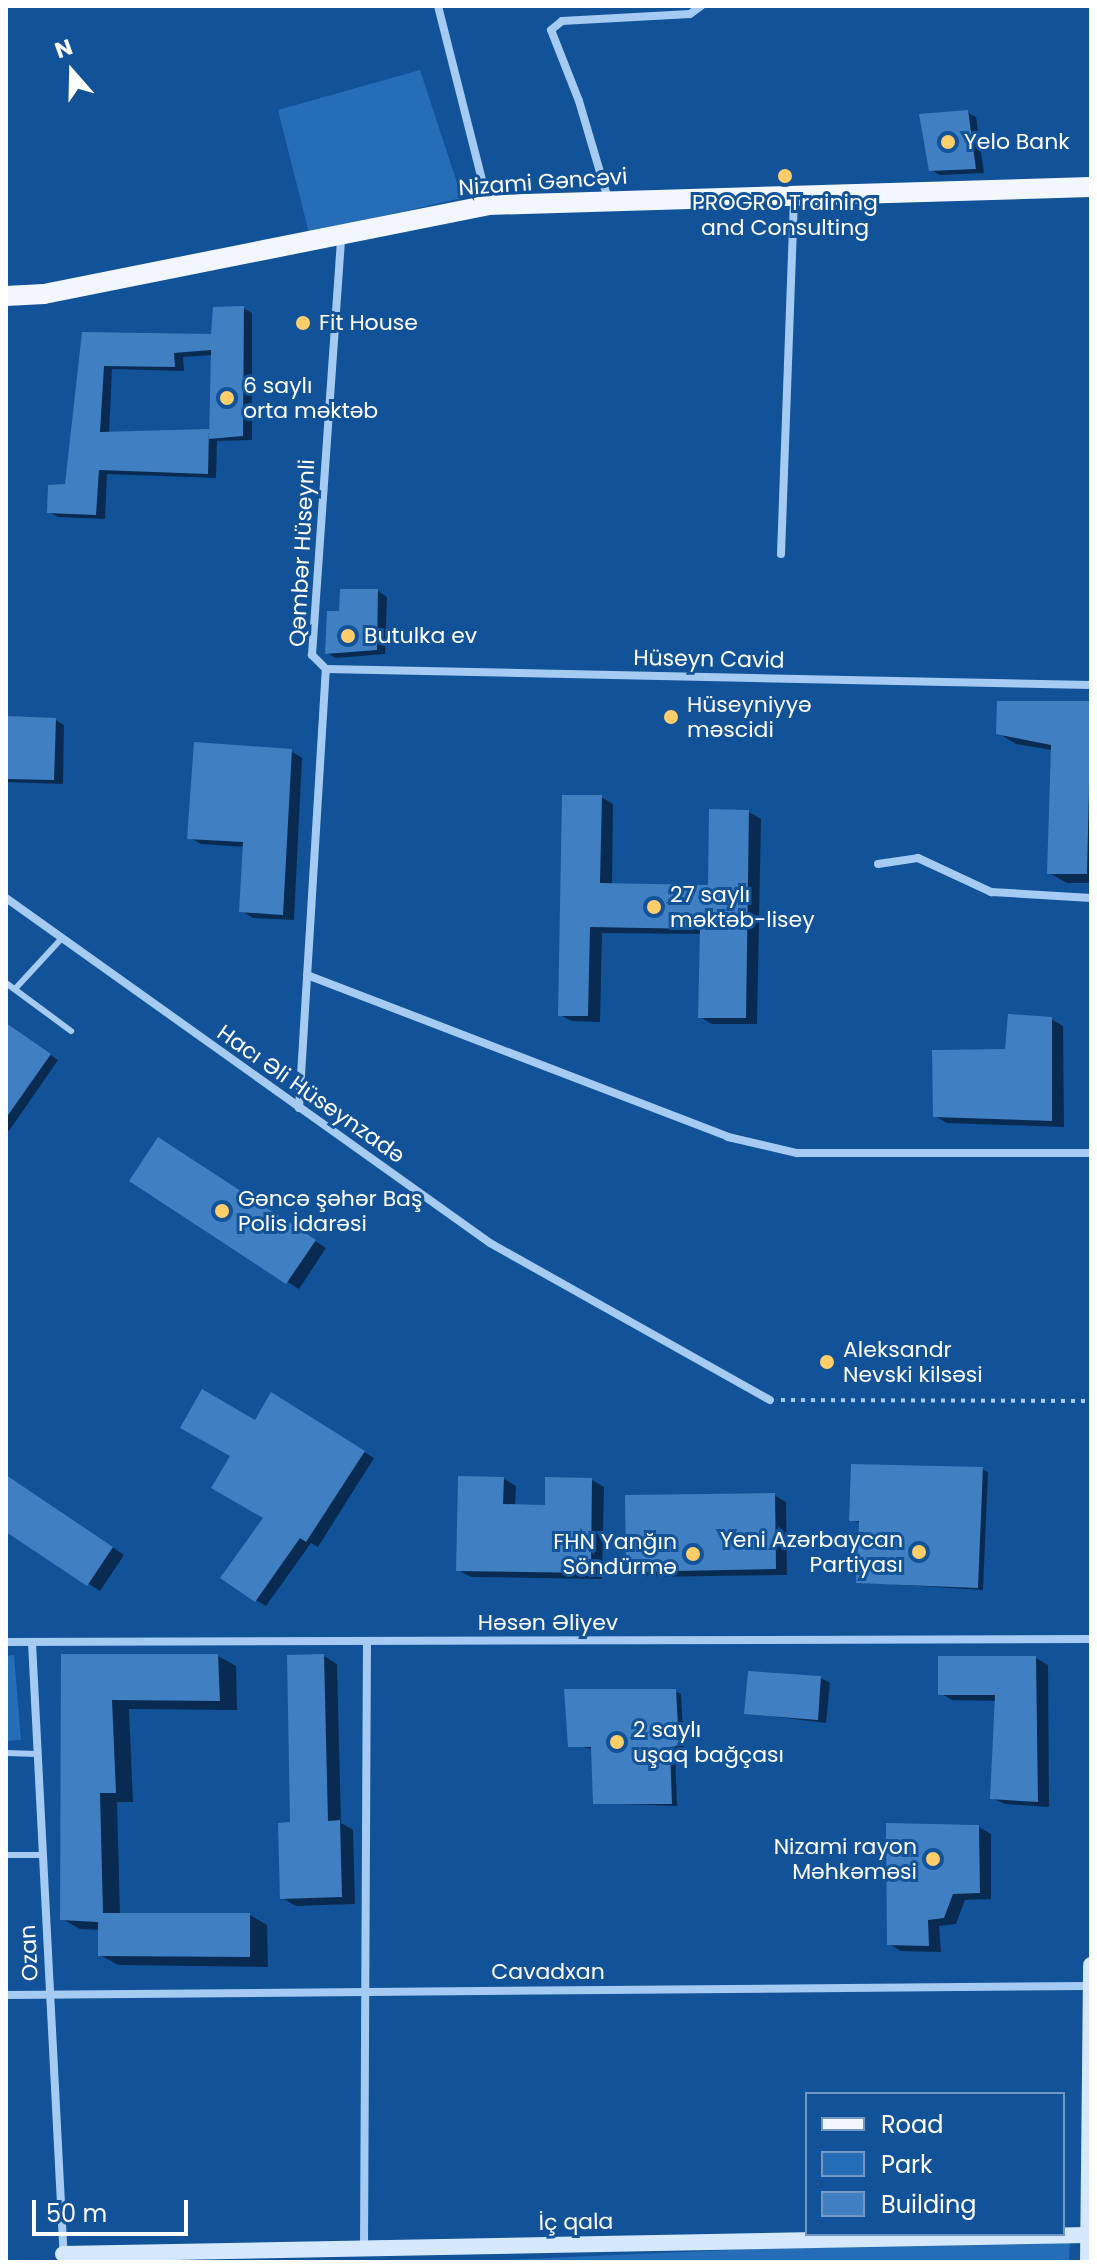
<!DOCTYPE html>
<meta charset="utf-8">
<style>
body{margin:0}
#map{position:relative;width:1097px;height:2268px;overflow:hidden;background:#125299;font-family:Poppins,sans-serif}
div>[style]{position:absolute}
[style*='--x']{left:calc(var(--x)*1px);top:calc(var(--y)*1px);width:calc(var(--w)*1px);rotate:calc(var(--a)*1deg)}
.green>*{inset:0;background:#256db7}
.shadow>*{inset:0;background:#0007}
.building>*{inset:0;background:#3f7fc2}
.path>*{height:4px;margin-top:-2px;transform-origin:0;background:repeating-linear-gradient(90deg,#a5cbf3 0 4px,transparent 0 10px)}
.lane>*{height:6px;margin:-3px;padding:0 3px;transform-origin:3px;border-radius:3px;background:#a5cbf3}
.street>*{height:8px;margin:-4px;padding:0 4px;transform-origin:4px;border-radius:4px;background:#a5cbf3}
.secondary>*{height:16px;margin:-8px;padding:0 8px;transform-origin:8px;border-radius:8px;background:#d5e8fd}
.primary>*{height:20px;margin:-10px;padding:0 10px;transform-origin:10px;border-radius:10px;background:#f2f7ff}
.dots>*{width:22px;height:22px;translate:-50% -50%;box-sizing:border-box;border:4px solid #125299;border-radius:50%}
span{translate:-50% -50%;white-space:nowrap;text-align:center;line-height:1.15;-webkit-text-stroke:6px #125299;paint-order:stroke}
.poi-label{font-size:22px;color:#fff}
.left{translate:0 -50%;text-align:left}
.right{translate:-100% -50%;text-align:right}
.street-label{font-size:22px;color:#fff}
.frame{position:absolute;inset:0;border:8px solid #fff;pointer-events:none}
.legend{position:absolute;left:805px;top:2092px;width:260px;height:144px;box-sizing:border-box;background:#125299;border:2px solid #7197c2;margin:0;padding:10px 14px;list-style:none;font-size:24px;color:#fff}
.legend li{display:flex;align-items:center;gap:16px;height:40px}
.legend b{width:40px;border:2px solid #7197c2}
.north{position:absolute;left:32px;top:32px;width:80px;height:80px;-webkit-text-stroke:6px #125299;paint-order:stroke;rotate:340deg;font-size:22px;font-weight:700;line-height:32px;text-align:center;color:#fff}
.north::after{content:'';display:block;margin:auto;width:28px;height:36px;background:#fff;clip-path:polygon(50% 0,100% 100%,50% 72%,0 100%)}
.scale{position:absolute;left:32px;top:2200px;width:156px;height:36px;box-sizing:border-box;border:4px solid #fff;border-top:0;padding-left:10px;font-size:24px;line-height:28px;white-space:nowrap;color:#fff;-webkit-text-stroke:6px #125299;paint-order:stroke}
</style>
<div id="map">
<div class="green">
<div style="clip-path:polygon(420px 70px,462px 198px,309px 233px,278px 110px)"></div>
<div style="clip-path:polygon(14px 1655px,21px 1740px,6px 1741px,6px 1656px)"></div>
<div style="clip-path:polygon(1070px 2235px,1069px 2262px,456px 2262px)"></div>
</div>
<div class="shadow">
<div style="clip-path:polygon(967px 112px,976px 117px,984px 173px,940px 175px,931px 170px)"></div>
<div style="clip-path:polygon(evenodd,243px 308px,252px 313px,252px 440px,217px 441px,216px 478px,107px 474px,105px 519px,58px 517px,49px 512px,67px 486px,84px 334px,213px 336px,243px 308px,213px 355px,211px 433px,109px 434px,112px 369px,184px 371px,183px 357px,213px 355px)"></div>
<div style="clip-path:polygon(378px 591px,387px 597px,385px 654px,336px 658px,327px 653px,341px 613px)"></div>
<div style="clip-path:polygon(999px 703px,1091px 703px,1091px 883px,1067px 883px,1049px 873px,1052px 750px,1016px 744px,998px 733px)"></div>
<div style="clip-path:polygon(6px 718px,56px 720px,64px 725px,63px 784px,6px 782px)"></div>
<div style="clip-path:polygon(291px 751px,302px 758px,294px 920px,253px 918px,242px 911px,245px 847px,201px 844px,190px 838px)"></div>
<div style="clip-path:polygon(601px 797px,613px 804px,612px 886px,710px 887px,749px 812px,761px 819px,757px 1024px,712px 1024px,700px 1017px,702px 934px,602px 933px,600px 1022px,572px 1021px,560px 1015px)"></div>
<div style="clip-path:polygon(1051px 1019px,1063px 1026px,1064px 1127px,947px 1123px,935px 1116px)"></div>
<div style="clip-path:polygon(6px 1025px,58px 1060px,9px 1131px,6px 1129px)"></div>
<div style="clip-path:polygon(170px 1146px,326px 1248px,299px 1289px,131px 1181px)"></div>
<div style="clip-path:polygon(282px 1401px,374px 1458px,318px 1547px,311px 1543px,266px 1606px,256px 1600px,266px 1517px,256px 1423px)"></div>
<div style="clip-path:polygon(982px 1469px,988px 1472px,983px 1590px,858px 1582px,861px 1523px,851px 1520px)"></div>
<div style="clip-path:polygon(6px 1476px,124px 1555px,100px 1591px,6px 1530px)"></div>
<div style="clip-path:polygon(504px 1479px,516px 1486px,515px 1506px,547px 1507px,592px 1480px,604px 1487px,602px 1579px,471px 1577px,458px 1570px)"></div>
<div style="clip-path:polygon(774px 1495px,786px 1502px,787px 1575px,640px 1577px,628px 1570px)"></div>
<div style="clip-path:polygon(63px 1656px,218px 1656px,236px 1666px,237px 1710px,129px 1709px,133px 1802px,117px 1802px,120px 1915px,250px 1915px,267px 1925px,268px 1967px,118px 1965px,100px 1955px,100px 1930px,80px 1929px,62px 1919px)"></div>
<div style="clip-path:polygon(324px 1656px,337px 1664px,341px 1823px,353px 1830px,355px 1904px,296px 1906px,282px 1898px)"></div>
<div style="clip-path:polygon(1036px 1658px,1048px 1665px,1049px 1807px,1005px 1804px,992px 1798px,997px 1701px,952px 1700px,940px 1693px)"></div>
<div style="clip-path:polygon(821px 1678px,830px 1683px,826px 1723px,747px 1713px)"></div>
<div style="clip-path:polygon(675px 1691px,681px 1694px,684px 1748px,675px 1749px,677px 1806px,595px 1803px,593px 1749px,570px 1745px)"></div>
<div style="clip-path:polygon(979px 1827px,991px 1834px,991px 1899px,965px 1900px,956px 1924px,939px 1926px,941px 1952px,901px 1951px,889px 1944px)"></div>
</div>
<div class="building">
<div style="clip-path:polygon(968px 110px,976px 169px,929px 171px,919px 114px)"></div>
<div style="clip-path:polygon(244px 306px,243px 436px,209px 439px,211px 350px,174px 353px,175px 367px,104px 366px,100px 432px,209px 429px,208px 474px,99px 470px,96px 515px,47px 513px,48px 485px,65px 484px,82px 332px,211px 334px,213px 307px)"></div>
<div style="clip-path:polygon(340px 589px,378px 589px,377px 650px,325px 654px,327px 611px,339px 611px)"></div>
<div style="clip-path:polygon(997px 701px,1091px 701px,1087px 874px,1047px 874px,1051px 745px,996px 734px)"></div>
<div style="clip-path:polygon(6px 716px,56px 718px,54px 780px,6px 779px)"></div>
<div style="clip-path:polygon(194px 742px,292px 749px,283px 915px,239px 912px,243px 842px,187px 839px)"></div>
<div style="clip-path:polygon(562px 795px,602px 795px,600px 883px,708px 885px,709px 809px,749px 810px,746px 1018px,698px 1018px,700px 929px,590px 927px,588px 1016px,558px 1016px)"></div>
<div style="clip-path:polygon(1008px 1014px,1052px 1017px,1052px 1121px,933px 1117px,932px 1050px,1005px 1049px)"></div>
<div style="clip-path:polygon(6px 1023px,51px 1054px,6px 1118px)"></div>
<div style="clip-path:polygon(158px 1137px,316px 1240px,286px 1284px,129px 1181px)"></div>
<div style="clip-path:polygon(202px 1389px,255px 1420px,271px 1392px,365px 1451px,306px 1542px,300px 1538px,255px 1602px,220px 1578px,263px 1518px,211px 1488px,230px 1456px,180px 1428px)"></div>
<div style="clip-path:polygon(851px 1464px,983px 1467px,978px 1588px,856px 1583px,859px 1521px,849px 1521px)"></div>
<div style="clip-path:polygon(6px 1475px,113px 1547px,87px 1586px,6px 1532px)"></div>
<div style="clip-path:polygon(458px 1476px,504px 1477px,503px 1504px,545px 1505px,545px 1477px,592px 1478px,591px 1573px,456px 1571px)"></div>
<div style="clip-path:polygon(775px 1493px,776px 1569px,626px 1572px,625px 1495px)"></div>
<div style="clip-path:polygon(61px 1654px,218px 1654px,220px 1701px,112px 1700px,116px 1793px,100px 1793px,103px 1913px,250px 1913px,250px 1957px,98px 1956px,98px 1922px,60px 1920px)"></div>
<div style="clip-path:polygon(324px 1654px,328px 1821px,340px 1820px,342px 1897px,280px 1899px,278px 1823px,290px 1822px,287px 1655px)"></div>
<div style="clip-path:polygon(938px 1656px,1036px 1656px,1038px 1802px,990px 1799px,995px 1695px,938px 1695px)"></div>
<div style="clip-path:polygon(748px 1671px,821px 1676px,818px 1720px,744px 1714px)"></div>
<div style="clip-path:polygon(564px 1689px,676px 1689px,679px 1746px,670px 1747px,672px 1804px,593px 1804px,591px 1747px,568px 1747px)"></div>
<div style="clip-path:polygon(886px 1823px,979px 1825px,980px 1893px,953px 1894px,944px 1918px,928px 1920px,929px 1946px,887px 1945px)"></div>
</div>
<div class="path">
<div style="--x:781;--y:1400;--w:310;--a:0.2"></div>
</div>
<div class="lane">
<div style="--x:6;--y:983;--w:81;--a:36.4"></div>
<div style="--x:15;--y:989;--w:69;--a:-47.3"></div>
<div style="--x:6;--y:1753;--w:32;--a:2"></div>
<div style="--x:6;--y:1855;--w:36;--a:0"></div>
</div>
<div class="street">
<div style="--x:438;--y:6;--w:204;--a:75.8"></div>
<div style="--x:608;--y:199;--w:102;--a:-106.5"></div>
<div style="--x:579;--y:101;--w:76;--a:-111.5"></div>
<div style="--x:551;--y:30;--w:14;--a:-39"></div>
<div style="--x:562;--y:21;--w:128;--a:-3.1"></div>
<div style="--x:690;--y:14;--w:14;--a:-36"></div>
<div style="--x:781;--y:554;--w:357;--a:-87.9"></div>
<div style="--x:326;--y:669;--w:765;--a:1.2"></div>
<div style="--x:878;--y:864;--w:40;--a:-8.5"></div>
<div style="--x:918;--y:858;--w:81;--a:25"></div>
<div style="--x:991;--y:892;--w:100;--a:3.4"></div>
<div style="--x:6;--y:898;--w:594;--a:35.48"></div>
<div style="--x:490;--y:1243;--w:321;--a:29.3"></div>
<div style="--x:307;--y:975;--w:451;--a:21"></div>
<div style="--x:728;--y:1137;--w:71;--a:13.1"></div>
<div style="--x:797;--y:1153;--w:294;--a:0"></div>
<div style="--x:299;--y:1108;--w:440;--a:-86.5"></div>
<div style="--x:326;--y:669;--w:20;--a:-135"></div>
<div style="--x:312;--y:655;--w:420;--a:-86"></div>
<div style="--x:6;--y:1642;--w:1085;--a:-0.16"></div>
<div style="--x:32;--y:1643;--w:620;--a:87.04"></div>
<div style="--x:6;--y:1995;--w:1084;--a:-0.48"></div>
<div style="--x:364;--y:2248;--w:607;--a:-89.72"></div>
</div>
<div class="secondary">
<div style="--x:63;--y:2254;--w:1026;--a:-1.06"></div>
<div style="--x:1088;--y:2262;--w:297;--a:-89.4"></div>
</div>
<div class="primary">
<div style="--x:6;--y:296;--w:38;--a:-3"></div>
<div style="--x:44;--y:294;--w:453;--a:-11.3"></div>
<div style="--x:488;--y:205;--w:603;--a:-1.71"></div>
</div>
<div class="dots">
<div style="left:948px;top:142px;background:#ffce68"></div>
<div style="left:785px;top:176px;background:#ffce68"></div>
<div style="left:303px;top:323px;background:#ffce68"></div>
<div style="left:227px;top:398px;background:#ffce68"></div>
<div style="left:348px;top:636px;background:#ffce68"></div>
<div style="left:671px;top:717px;background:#ffce68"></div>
<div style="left:654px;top:907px;background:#ffce68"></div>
<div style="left:222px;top:1211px;background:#ffce68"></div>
<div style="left:827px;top:1362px;background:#ffce68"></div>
<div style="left:919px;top:1552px;background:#ffce68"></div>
<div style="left:693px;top:1554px;background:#ffce68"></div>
<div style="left:617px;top:1742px;background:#ffce68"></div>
<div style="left:933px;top:1859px;background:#ffce68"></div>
</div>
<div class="poi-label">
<span class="left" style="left:964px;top:142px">Yelo Bank</span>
<span style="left:785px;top:215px">PROGRO Training<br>and Consulting</span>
<span class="left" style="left:319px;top:323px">Fit House</span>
<span class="left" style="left:243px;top:398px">6 saylı<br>orta məktəb</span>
<span class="left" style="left:364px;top:636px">Butulka ev</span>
<span class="left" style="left:687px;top:717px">Hüseyniyyə<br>məscidi</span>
<span class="left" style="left:670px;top:907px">27 saylı<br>məktəb-lisey</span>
<span class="left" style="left:238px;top:1211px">Gəncə şəhər Baş<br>Polis İdarəsi</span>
<span class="left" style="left:843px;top:1362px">Aleksandr<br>Nevski kilsəsi</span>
<span class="right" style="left:903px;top:1552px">Yeni Azərbaycan<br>Partiyası</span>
<span class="right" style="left:677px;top:1554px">FHN Yanğın<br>Söndürmə</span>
<span class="left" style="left:633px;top:1742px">2 saylı<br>uşaq bağçası</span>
<span class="right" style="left:917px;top:1859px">Nizami rayon<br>Məhkəməsi</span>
</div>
<div class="street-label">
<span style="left:543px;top:182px;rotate:-4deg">Nizami Gəncəvi</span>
<span style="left:302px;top:553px;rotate:-87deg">Qəmbər Hüseynli</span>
<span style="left:709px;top:659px;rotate:1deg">Hüseyn Cavid</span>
<span style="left:311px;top:1094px;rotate:35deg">Hacı Əli Hüseynzadə</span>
<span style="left:548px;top:1623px">Həsən Əliyev</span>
<span style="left:29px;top:1953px;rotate:-93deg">Ozan</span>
<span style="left:548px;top:1972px">Cavadxan</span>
<span style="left:576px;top:2222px;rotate:-1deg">İç qala</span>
</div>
<div class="frame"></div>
<ul class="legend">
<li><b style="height:10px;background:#f2f7ff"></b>Road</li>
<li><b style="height:22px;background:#256db7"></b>Park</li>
<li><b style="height:22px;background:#3f7fc2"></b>Building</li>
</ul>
<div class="north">N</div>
<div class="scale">50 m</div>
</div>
